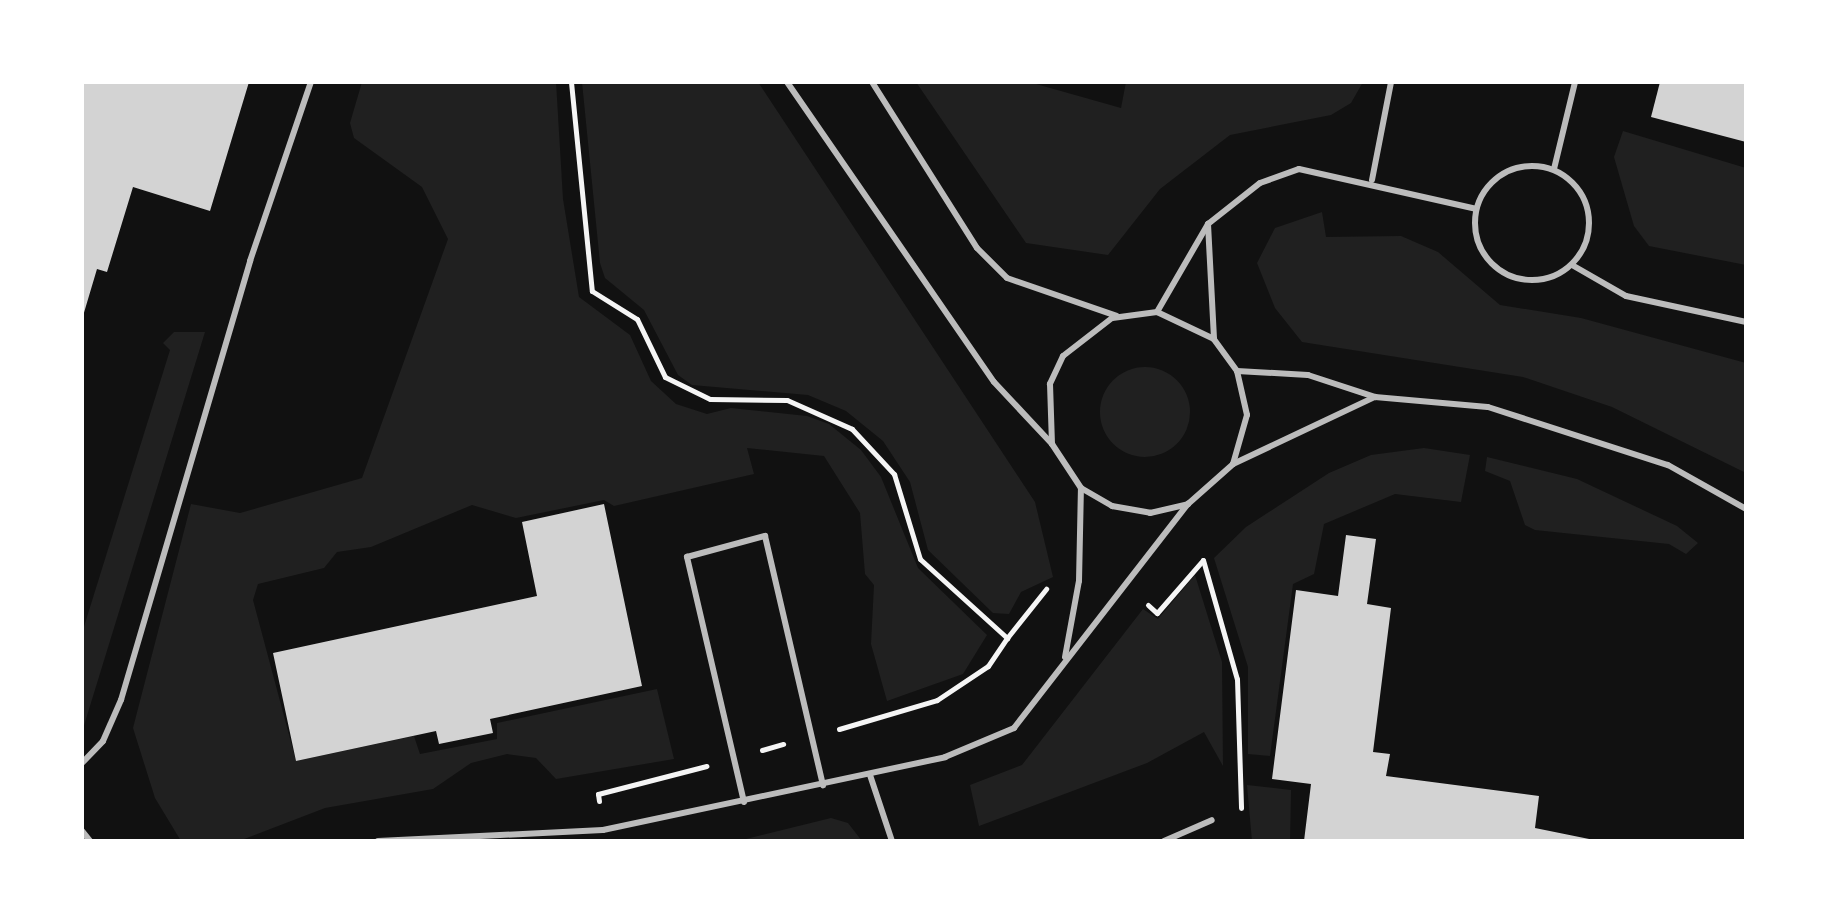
<!DOCTYPE html>
<style>
body{margin:0}
#map{position:relative;width:1828px;height:923px;overflow:hidden;background:#111;font-family:Lora,serif}
div>[style]{position:absolute}
[style*='--x']{left:calc(var(--x)*1px);top:calc(var(--y)*1px);width:calc(var(--w)*1px);rotate:calc(var(--a)*1deg)}
.green>*{inset:0;background:#202020}
.round{border-radius:50%}
.building>*{inset:0;background:#d3d3d3}
.path>*{height:5px;margin:-2.5px;padding:0 2.5px;transform-origin:2.5px;border-radius:2.5px;background:#f5f5f5}
.service>*{height:6px;margin:-3px;padding:0 3px;transform-origin:3px;border-radius:3px;background:#bcbcbc}
.service>.ring{margin:-3px;padding:0;box-sizing:content-box;background:none;border:6px solid #bcbcbc;border-radius:50%}
span{translate:-50% -50%;white-space:nowrap;text-align:center;line-height:1.15;-webkit-text-stroke:6px #fff;paint-order:stroke}
.frame{position:absolute;inset:0;border:84px solid #fff;pointer-events:none}
</style>
<div id="map">
<div class="green">
<div style="clip-path:polygon(362px 82px,556px 82px,563px 199px,579px 297px,630px 335px,651px 381px,676px 404px,707px 414px,731px 408px,807px 416px,829px 424px,861px 450px,881px 477px,918px 568px,987px 635px,963px 674px,887px 701px,871px 644px,874px 585px,865px 574px,860px 513px,824px 456px,747px 448px,754px 474px,614px 506px,604px 500px,516px 518px,472px 505px,371px 547px,337px 552px,324px 568px,258px 584px,253px 600px,296px 761px,414px 736px,420px 754px,497px 739px,497px 723px,657px 689px,674px 759px,556px 779px,536px 758px,507px 754px,471px 763px,433px 789px,325px 808px,239px 841px,181px 841px,155px 798px,133px 728px,191px 504px,240px 513px,362px 478px,448px 239px,422px 187px,354px 138px,350px 123px)"></div>
<div style="clip-path:polygon(582px 82px,758px 82px,1035px 502px,1053px 577px,1021px 592px,1009px 614px,993px 613px,928px 550px,910px 482px,883px 441px,846px 411px,808px 395px,692px 385px,678px 375px,644px 310px,605px 278px,600px 263px)"></div>
<div style="clip-path:polygon(916px 82px,1029px 82px,1121px 108px,1126px 82px,1363px 82px,1351px 103px,1331px 115px,1230px 135px,1160px 189px,1108px 255px,1026px 243px)"></div>
<div style="clip-path:polygon(1623px 131px,1746px 168px,1746px 265px,1649px 246px,1634px 226px,1614px 157px)"></div>
<div style="clip-path:polygon(1322px 212px,1326px 237px,1401px 236px,1438px 252px,1500px 305px,1581px 318px,1746px 363px,1746px 473px,1612px 407px,1523px 377px,1302px 342px,1275px 308px,1257px 263px,1275px 228px)"></div>
<div style="clip-path:polygon(174px 332px,205px 332px,82px 732px,82px 633px,170px 350px,163px 343px)"></div>
<div class="round" style="left:1100px;top:367px;width:90px;height:90px"></div>
<div style="clip-path:polygon(1424px 448px,1470px 455px,1461px 502px,1395px 494px,1324px 524px,1314px 574px,1293px 584px,1270px 756px,1248px 754px,1248px 667px,1214px 558px,1246px 527px,1329px 473px,1371px 455px)"></div>
<div style="clip-path:polygon(1487px 457px,1577px 479px,1677px 526px,1698px 543px,1686px 554px,1669px 544px,1535px 530px,1525px 525px,1510px 481px,1485px 471px)"></div>
<div style="clip-path:polygon(1195px 575px,1222px 662px,1223px 766px,1204px 732px,1147px 763px,979px 826px,970px 785px,1022px 765px,1143px 609px,1158px 619px)"></div>
<div style="clip-path:polygon(1247px 785px,1291px 790px,1290px 841px,1252px 841px)"></div>
<div style="clip-path:polygon(831px 818px,848px 823px,862px 841px,738px 841px)"></div>
</div>
<div class="building">
<div style="clip-path:polygon(82px 82px,249px 82px,210px 211px,133px 187px,107px 272px,97px 269px,83px 316px)"></div>
<div style="clip-path:polygon(1660px 82px,1746px 82px,1746px 142px,1651px 117px)"></div>
<div style="clip-path:polygon(604px 504px,642px 686px,490px 719px,493px 733px,439px 744px,436px 731px,296px 761px,273px 653px,537px 596px,522px 522px)"></div>
<div style="clip-path:polygon(1346px 535px,1376px 539px,1367px 604px,1391px 608px,1373px 752px,1390px 754px,1386px 776px,1539px 796px,1535px 828px,1599px 841px,1304px 841px,1311px 784px,1272px 779px,1296px 590px,1338px 596px)"></div>
</div>
<div class="path">
<div style="--x:571;--y:82;--w:210;--a:84.3"></div>
<div style="--x:592;--y:291;--w:53;--a:31.9"></div>
<div style="--x:637;--y:319;--w:64;--a:64.2"></div>
<div style="--x:665;--y:377;--w:50;--a:26.1"></div>
<div style="--x:710;--y:399;--w:77;--a:0.7"></div>
<div style="--x:787;--y:400;--w:71;--a:24"></div>
<div style="--x:852;--y:429;--w:62;--a:47"></div>
<div style="--x:894;--y:474;--w:89;--a:73"></div>
<div style="--x:920;--y:559;--w:118;--a:42.2"></div>
<div style="--x:1007;--y:638;--w:63;--a:-51.5"></div>
<div style="--x:1148;--y:605;--w:12;--a:42"></div>
<div style="--x:1157;--y:613;--w:70;--a:-49"></div>
<div style="--x:1203;--y:560;--w:124;--a:74.1"></div>
<div style="--x:1237;--y:679;--w:129;--a:88.2"></div>
<div style="--x:839;--y:729;--w:102;--a:-16.5"></div>
<div style="--x:937;--y:700;--w:61;--a:-33.7"></div>
<div style="--x:988;--y:666;--w:34;--a:-56"></div>
<div style="--x:762;--y:750;--w:22;--a:-16"></div>
<div style="--x:599;--y:801;--w:7;--a:-98"></div>
<div style="--x:598;--y:794;--w:112;--a:-14.5"></div>
</div>
<div class="service">
<div style="--x:787;--y:82;--w:364;--a:55.4"></div>
<div style="--x:994;--y:382;--w:85;--a:46.9"></div>
<div style="--x:872;--y:82;--w:196;--a:57.7"></div>
<div style="--x:977;--y:248;--w:42;--a:45"></div>
<div style="--x:1007;--y:278;--w:116;--a:19.1"></div>
<div class="ring" style="left:1475px;top:166px;width:108px;height:108px"></div>
<div style="--x:1554;--y:169;--w:89;--a:-76.4"></div>
<div style="--x:1372;--y:180;--w:100;--a:-79"></div>
<div style="--x:1208;--y:224;--w:115;--a:87"></div>
<div style="--x:1572;--y:265;--w:62;--a:29.9"></div>
<div style="--x:1626;--y:296;--w:123;--a:12.2"></div>
<div style="--x:1157;--y:312;--w:102;--a:-59.9"></div>
<div style="--x:1208;--y:224;--w:66;--a:-38.3"></div>
<div style="--x:1260;--y:183;--w:41;--a:-19.7"></div>
<div style="--x:1299;--y:169;--w:181;--a:12.7"></div>
<div style="--x:1237;--y:371;--w:71;--a:3.2"></div>
<div style="--x:1308;--y:375;--w:71;--a:18.2"></div>
<div style="--x:1375;--y:397;--w:113;--a:5.1"></div>
<div style="--x:1488;--y:407;--w:189;--a:17.9"></div>
<div style="--x:1668;--y:465;--w:90;--a:29.4"></div>
<div style="--x:1233;--y:464;--w:157;--a:-25.3"></div>
<div style="--x:1065;--y:657;--w:77;--a:-79.6"></div>
<div style="--x:1079;--y:581;--w:93;--a:-88.8"></div>
<div style="--x:82;--y:763;--w:30;--a:-46"></div>
<div style="--x:103;--y:741;--w:45;--a:-66.3"></div>
<div style="--x:121;--y:700;--w:458;--a:-73.6"></div>
<div style="--x:250;--y:261;--w:189;--a:-71.2"></div>
<div style="--x:870;--y:775;--w:70;--a:71.6"></div>
<div style="--x:744;--y:802;--w:252;--a:-103.1"></div>
<div style="--x:687;--y:557;--w:81;--a:-15.1"></div>
<div style="--x:765;--y:536;--w:256;--a:76.9"></div>
<div style="--x:82;--y:831;--w:13;--a:51"></div>
<div style="--x:378;--y:841;--w:225;--a:-2.8"></div>
<div style="--x:603;--y:830;--w:350;--a:-12"></div>
<div style="--x:945;--y:757;--w:75;--a:-22.8"></div>
<div style="--x:1014;--y:728;--w:284;--a:-52.2"></div>
<div style="--x:1188;--y:504;--w:60;--a:-41.6"></div>
<div style="--x:1233;--y:464;--w:51;--a:-74.1"></div>
<div style="--x:1247;--y:415;--w:45;--a:-102.8"></div>
<div style="--x:1237;--y:371;--w:39;--a:-126"></div>
<div style="--x:1214;--y:339;--w:63;--a:-154.7"></div>
<div style="--x:1157;--y:312;--w:45;--a:172.4"></div>
<div style="--x:1112;--y:318;--w:62;--a:142.2"></div>
<div style="--x:1063;--y:356;--w:31;--a:115"></div>
<div style="--x:1050;--y:384;--w:60;--a:88.1"></div>
<div style="--x:1052;--y:444;--w:53;--a:56.6"></div>
<div style="--x:1081;--y:488;--w:36;--a:30"></div>
<div style="--x:1112;--y:506;--w:39;--a:10"></div>
<div style="--x:1150;--y:513;--w:39;--a:-13"></div>
<div style="--x:1164;--y:841;--w:52;--a:-23.6"></div>
</div>
<div class="frame"></div>
</div>
